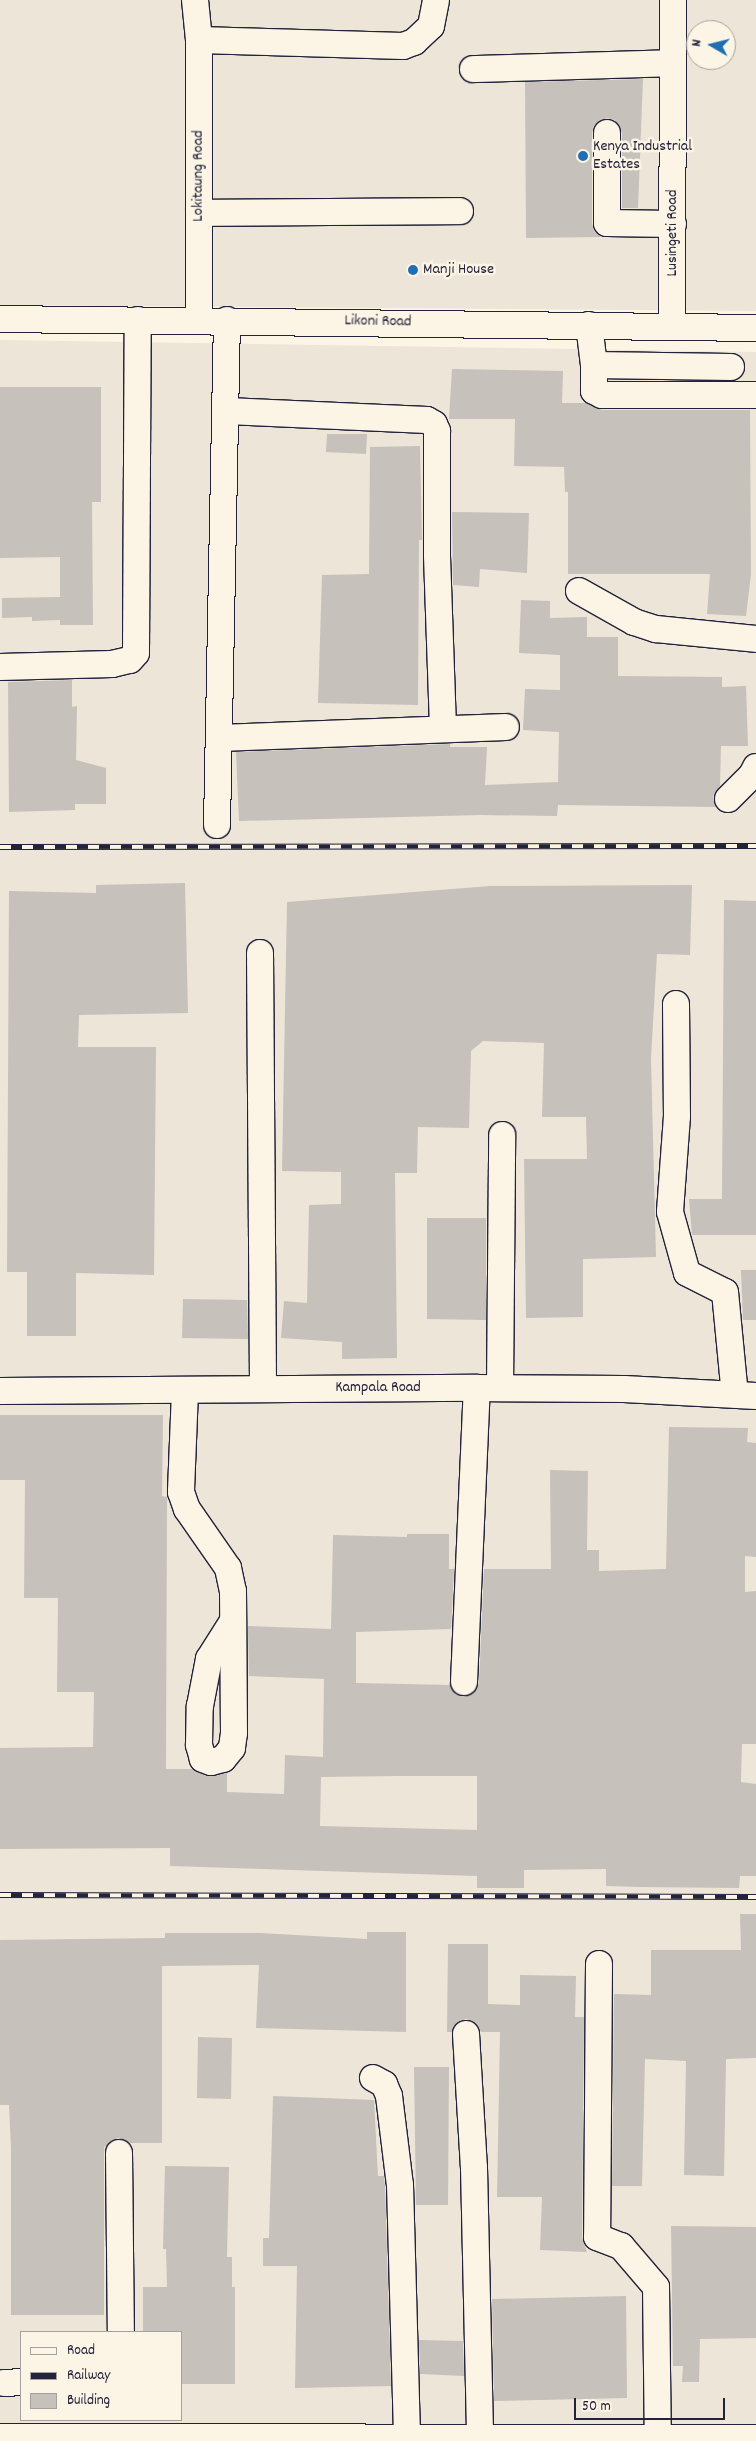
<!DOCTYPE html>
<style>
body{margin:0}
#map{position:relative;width:756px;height:2441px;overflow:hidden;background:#fcf5e5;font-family:Dekko,sans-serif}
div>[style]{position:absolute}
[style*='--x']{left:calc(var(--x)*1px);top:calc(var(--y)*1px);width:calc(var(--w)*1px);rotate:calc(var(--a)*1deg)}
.built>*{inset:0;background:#ece5d8}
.building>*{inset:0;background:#c6c1bb}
.roads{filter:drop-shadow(1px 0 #22223b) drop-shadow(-1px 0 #22223b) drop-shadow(0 1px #22223b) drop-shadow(0 -1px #22223b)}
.minor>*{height:26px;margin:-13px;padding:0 13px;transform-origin:13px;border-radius:13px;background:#fcf5e5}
.rail>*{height:5.5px;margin-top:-2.75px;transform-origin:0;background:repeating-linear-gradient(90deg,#fcf5e5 0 11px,#22223b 0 22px);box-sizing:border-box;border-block:1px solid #22223b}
.dots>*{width:14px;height:14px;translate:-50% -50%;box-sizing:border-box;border:2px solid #fcf5e5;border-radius:50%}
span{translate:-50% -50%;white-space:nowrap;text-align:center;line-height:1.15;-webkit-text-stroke:5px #fcf5e5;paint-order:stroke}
.poi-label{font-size:16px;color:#22223b}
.left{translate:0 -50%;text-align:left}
.street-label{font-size:16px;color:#22223b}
.legend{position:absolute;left:20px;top:2331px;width:162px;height:90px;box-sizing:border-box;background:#fcf5e5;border:1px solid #a5a1a1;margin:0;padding:6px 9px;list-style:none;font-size:15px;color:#22223b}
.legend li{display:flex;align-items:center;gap:10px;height:25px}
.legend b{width:25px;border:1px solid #a5a1a1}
.north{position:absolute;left:686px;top:20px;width:50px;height:50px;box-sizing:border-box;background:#fcf5e5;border:1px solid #a5a1a1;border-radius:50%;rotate:278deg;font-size:14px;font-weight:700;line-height:20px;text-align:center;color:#22223b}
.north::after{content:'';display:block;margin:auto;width:18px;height:22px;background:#1f6fb2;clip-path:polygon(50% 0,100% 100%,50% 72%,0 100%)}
.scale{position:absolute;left:574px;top:2398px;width:151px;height:22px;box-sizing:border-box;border:2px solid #22223b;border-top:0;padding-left:6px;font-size:15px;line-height:18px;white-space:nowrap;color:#22223b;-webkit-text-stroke:4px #fcf5e5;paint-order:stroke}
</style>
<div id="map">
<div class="built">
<div style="clip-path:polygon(evenodd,0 0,756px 0,756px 311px,0 305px,0 0,696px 30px,726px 30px,726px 60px,696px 60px,696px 30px)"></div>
<div style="clip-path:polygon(evenodd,0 340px,756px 352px,756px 2441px,0 2441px,0 340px,21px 2332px,181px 2332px,181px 2420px,21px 2420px,21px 2332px)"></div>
</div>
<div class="building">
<div style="clip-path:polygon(643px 79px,638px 208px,622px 208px,622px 133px,615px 120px,607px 118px,594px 125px,592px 133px,592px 223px,594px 231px,601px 237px,526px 238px,525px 82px)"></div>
<div style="clip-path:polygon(452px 369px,563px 371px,562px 403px,586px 403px,602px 410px,750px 410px,751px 574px,746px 616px,707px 614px,710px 574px,568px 574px,568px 492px,565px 492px,564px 467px,514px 466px,515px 419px,449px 419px)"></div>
<div style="clip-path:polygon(0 387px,101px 387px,101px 502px,92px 502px,93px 625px,60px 625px,60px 620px,32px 621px,32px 617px,2px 618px,2px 598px,60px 597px,60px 557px,0 558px)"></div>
<div style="clip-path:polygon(327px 434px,367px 434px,366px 454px,326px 452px)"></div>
<div style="clip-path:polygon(420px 446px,422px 540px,419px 540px,418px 705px,318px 703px,322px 575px,369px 574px,370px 447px)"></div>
<div style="clip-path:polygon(452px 512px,529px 513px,527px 573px,480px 569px,479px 587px,453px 585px)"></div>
<div style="clip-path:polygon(521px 600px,550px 601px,550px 618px,587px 617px,587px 637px,618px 637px,618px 676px,722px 677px,722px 687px,746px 686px,748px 746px,721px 746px,720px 786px,713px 796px,716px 807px,558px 805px,557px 816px,481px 815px,239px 821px,236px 752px,450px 744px,450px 747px,487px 747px,485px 785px,558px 782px,559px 732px,523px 730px,525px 689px,560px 690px,560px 655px,519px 653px)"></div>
<div style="clip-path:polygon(72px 680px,72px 707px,77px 706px,76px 760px,106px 768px,106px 804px,75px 804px,75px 810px,9px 812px,8px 682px)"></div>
<div style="clip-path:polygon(185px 883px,188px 1013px,79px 1015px,78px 1047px,156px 1047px,154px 1275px,76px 1273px,76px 1336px,27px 1336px,27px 1272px,7px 1272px,9px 891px,96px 893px,96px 885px)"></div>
<div style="clip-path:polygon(692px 885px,690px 955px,657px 954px,651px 1058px,656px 1257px,583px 1259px,583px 1317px,526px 1318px,524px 1159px,587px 1159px,586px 1117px,542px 1117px,544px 1043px,483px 1041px,471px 1051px,469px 1128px,418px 1127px,417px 1173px,395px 1173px,397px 1358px,342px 1359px,342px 1342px,281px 1338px,284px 1301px,307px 1303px,309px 1205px,341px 1204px,341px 1172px,282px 1171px,287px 902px,490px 886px)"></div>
<div style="clip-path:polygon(724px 900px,756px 901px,756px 1235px,692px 1235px,689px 1199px,722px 1199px)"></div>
<div style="clip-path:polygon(427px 1218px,486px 1218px,486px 1320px,427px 1319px)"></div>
<div style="clip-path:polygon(741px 1270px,756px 1270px,756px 1320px,743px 1320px)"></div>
<div style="clip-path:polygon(183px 1299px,247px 1300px,248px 1339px,182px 1338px)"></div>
<div style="clip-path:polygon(evenodd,0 1415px,163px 1415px,162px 1496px,167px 1497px,166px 1769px,192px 1769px,206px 1776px,227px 1773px,227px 1792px,284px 1794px,285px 1755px,323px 1757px,324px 1679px,249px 1676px,248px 1626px,331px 1629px,333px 1535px,407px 1537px,407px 1534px,449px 1534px,449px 1569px,454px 1569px,451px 1629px,356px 1632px,356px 1683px,450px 1685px,456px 1695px,470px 1695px,479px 1683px,484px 1569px,551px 1569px,550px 1470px,588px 1471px,587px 1550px,599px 1550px,599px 1571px,666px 1569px,669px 1427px,748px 1428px,747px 1442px,756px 1443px,756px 1557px,745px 1556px,745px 1592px,756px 1591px,756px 1744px,742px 1744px,741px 1782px,756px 1784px,756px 1876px,740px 1876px,739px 1888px,639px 1887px,606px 1886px,606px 1869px,524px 1870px,524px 1888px,477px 1888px,477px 1876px,170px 1866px,170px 1848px,0 1849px,0 1748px,93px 1747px,94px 1692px,57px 1692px,58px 1598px,24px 1598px,25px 1480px,0 1480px,0 1415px,398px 1776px,477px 1776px,477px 1830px,320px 1826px,321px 1777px,398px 1776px)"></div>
<div style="clip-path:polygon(740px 1914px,756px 1914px,756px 2058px,726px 2059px,724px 2176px,684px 2175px,686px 2061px,645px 2059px,642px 2186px,612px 2186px,614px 1994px,651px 1995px,651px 1950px,741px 1950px)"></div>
<div style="clip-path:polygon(367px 1932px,406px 1932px,406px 2032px,256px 2028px,259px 1965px,162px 1966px,162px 2143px,130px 2143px,118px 2138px,104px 2147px,104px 2315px,11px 2315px,11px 2148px,9px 2105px,0 2105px,0 1940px,165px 1938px,165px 1933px,260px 1933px,367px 1939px)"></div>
<div style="clip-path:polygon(448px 1944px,488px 1944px,488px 2004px,520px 2005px,520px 1975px,576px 1976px,575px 2017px,584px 2017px,582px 2237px,587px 2252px,540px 2250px,542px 2197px,497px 2197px,500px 2032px,481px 2032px,473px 2021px,466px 2019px,457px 2022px,452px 2032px,447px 2032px)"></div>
<div style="clip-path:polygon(198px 2037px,232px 2038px,231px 2099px,197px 2098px)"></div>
<div style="clip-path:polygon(414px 2067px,449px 2067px,448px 2205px,416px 2205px)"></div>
<div style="clip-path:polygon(273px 2096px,374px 2100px,378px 2176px,384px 2176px,385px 2186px,391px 2386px,295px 2388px,297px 2266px,263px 2266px,263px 2238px,269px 2238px)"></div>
<div style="clip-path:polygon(165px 2166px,229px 2167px,227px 2257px,232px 2257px,232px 2287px,235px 2287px,235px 2384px,181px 2384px,181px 2332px,143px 2332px,143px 2287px,167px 2287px,166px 2249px,163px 2249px)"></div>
<div style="clip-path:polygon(671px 2226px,756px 2227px,756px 2338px,700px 2339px,699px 2382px,682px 2382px,683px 2366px,673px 2366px)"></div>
<div style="clip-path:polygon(626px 2296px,627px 2398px,494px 2401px,492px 2299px)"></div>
<div style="clip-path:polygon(419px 2340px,463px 2341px,464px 2376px,420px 2374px)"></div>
</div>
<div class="roads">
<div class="minor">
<div style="--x:195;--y:0;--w:40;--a:84.3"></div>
<div style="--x:199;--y:40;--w:272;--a:90"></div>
<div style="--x:199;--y:40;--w:204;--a:1.7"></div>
<div style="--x:403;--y:46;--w:12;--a:-20"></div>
<div style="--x:414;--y:42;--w:23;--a:-43"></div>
<div style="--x:431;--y:26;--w:26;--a:-79"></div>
<div style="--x:473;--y:69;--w:200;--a:-1.7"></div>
<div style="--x:607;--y:133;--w:90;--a:90"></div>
<div style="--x:607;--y:223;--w:66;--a:0.9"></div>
<div style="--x:199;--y:213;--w:261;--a:-0.4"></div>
<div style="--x:672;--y:316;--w:316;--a:-89.8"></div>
<div style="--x:0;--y:319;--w:756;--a:0.68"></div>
<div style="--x:589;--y:325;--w:40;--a:82.9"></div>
<div style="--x:594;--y:365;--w:137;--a:0.8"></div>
<div style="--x:594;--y:365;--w:26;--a:90"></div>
<div style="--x:594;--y:391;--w:9;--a:27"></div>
<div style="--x:602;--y:395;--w:154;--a:0"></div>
<div style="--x:227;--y:411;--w:200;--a:2.6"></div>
<div style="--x:427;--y:420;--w:8;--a:30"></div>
<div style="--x:434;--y:424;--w:8;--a:67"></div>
<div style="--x:437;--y:431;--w:125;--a:90"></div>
<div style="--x:437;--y:556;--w:172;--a:88"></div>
<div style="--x:579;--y:591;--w:63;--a:29.4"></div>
<div style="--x:634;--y:622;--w:23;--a:18"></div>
<div style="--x:656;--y:629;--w:100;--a:5.7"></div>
<div style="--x:0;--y:667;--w:112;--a:-1.5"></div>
<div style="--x:112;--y:664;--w:18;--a:-13"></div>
<div style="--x:130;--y:660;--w:9;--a:-49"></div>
<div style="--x:136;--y:653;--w:333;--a:-89.7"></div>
<div style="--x:220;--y:738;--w:286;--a:-2.2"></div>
<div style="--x:728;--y:799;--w:34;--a:-45"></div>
<div style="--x:752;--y:775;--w:9;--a:-63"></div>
<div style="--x:217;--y:825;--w:505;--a:-88.87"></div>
<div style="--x:260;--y:953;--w:436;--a:89.6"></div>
<div style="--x:676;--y:1004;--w:112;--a:89.5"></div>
<div style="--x:677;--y:1116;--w:96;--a:94.2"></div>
<div style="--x:670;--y:1212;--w:63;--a:74.4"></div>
<div style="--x:687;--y:1273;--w:42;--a:26.6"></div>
<div style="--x:725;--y:1292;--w:103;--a:84.5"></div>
<div style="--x:500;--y:1388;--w:253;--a:-89.5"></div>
<div style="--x:0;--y:1391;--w:477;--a:-0.4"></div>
<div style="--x:477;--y:1388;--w:147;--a:0.4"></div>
<div style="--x:624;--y:1389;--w:132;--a:3"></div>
<div style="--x:185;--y:1391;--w:101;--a:92.3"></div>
<div style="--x:181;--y:1492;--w:18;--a:71"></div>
<div style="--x:187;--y:1509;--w:72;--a:55.2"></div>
<div style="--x:228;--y:1568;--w:24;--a:78"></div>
<div style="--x:233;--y:1591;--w:142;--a:89.6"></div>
<div style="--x:234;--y:1733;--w:15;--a:98"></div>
<div style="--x:232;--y:1748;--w:14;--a:129"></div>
<div style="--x:223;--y:1759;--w:12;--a:166"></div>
<div style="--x:211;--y:1762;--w:9;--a:-159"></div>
<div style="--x:203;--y:1759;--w:15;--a:-106"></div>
<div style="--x:199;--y:1745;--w:39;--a:-89"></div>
<div style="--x:200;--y:1706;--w:48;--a:-79.2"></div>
<div style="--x:209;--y:1659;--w:45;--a:-57.7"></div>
<div style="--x:464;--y:1682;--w:294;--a:-87.5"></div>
<div style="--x:599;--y:1964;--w:273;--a:90.4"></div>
<div style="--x:597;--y:2237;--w:26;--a:21"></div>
<div style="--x:621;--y:2246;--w:54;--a:49.5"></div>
<div style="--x:656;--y:2287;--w:154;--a:89.3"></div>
<div style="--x:466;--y:2034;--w:134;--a:86.6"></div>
<div style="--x:474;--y:2168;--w:270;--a:88.7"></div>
<div style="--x:373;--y:2078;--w:13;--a:29"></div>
<div style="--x:384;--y:2084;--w:13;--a:67"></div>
<div style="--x:389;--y:2096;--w:90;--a:83"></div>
<div style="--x:400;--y:2185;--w:253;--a:88.4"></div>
<div style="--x:119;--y:2153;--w:179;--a:89.4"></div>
<div style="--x:4;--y:2383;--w:17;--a:-3"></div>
<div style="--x:0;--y:2437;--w:756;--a:0.08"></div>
</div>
</div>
<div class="rail">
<div style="--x:0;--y:847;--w:756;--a:-0.08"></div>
<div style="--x:0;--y:1895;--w:756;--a:0.15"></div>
</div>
<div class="dots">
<div style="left:583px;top:156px;background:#1f6fb2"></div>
<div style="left:413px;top:270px;background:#1f6fb2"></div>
</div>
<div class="poi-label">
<span class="left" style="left:593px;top:156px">Kenya Industrial<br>Estates</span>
<span class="left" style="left:423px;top:270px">Manji House</span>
</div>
<div class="street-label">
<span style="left:199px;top:176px;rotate:-90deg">Lokitaung Road</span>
<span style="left:673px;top:233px;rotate:-90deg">Lusingeti Road</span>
<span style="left:378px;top:322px;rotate:1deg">Likoni Road</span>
<span style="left:378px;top:1388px">Kampala Road</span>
</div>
<ul class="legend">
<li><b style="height:6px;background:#fcf5e5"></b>Road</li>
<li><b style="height:6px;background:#22223b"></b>Railway</li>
<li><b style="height:14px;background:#c6c1bb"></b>Building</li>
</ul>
<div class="north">N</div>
<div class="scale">50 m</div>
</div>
